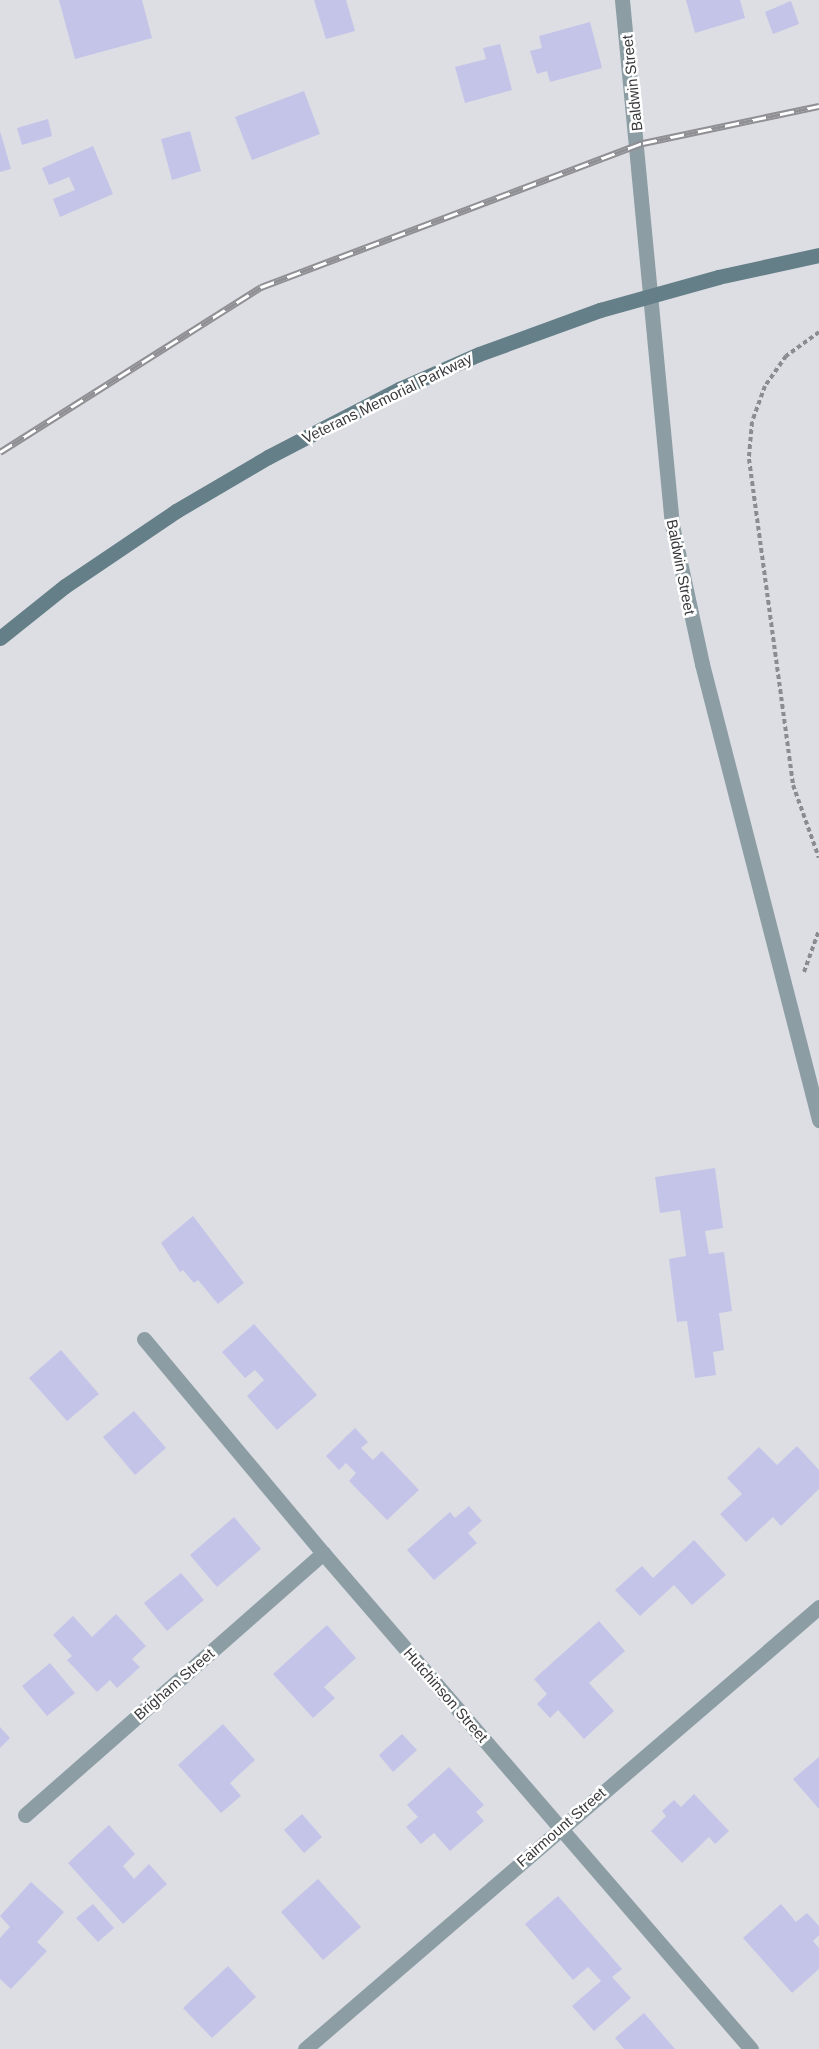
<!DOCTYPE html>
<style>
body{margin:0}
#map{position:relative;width:819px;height:2049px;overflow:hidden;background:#dddee4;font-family:Arial,sans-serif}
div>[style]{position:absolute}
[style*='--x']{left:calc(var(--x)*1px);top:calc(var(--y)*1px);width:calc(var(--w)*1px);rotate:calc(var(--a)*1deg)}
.building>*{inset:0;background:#c3c4e8}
.path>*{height:4px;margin-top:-2px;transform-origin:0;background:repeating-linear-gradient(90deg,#8b8b90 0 4.5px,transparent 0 7.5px)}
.minor>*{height:15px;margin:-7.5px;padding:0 7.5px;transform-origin:7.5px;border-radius:7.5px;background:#8c9ea4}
.secondary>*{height:15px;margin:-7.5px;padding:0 7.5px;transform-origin:7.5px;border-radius:7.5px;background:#647f87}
.rail>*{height:7px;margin-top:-3.5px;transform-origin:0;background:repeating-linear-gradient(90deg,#fff 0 14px,#8f8f94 0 28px);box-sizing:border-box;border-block:2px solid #8f8f94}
span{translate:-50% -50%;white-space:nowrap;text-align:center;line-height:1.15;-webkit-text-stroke:5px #fff;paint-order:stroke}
.street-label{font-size:15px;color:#39393c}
</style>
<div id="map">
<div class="building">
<div style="clip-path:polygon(59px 0,142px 0,152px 38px,75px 59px)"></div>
<div style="clip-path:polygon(314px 0,346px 0,355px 31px,326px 39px)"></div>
<div style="clip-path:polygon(686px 0,740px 0,745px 18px,695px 33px)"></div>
<div style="clip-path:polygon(791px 1px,799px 24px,773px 34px,765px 12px)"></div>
<div style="clip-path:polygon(590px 22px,602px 68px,550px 82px,547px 71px,537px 74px,530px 51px,542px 48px,539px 36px)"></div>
<div style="clip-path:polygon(500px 44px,512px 90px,465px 103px,455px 67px,486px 59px,483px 48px)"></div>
<div style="clip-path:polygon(304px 91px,320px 134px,252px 160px,235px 117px)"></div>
<div style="clip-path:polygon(48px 119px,52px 136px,22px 145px,17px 128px)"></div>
<div style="clip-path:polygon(0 131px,11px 169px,0 172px)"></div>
<div style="clip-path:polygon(190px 131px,201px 171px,172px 180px,161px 139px)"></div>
<div style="clip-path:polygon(93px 146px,113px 194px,60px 217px,53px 199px,75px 190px,69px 177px,49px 185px,42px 168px)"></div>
<div style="clip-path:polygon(715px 1168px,723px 1228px,705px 1231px,709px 1254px,724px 1252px,732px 1311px,719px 1313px,724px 1350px,713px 1352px,716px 1375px,695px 1378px,687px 1321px,677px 1322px,669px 1259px,686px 1256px,680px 1210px,660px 1213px,655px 1177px)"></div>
<div style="clip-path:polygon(193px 1216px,244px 1283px,218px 1304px,198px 1280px,194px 1283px,183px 1270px,180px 1272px,161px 1243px)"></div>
<div style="clip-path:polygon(254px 1324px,317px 1395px,277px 1430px,247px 1396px,264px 1380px,255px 1370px,245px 1378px,222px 1352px)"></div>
<div style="clip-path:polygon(61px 1350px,99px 1394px,67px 1421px,29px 1378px)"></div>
<div style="clip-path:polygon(134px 1411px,166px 1448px,135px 1475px,103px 1437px)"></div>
<div style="clip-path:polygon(355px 1428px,368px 1442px,361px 1448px,373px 1460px,382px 1451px,419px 1490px,387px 1520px,349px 1481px,356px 1473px,346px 1463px,339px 1470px,326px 1456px)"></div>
<div style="clip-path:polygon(797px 1446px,819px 1470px,819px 1489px,781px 1526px,773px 1517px,746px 1542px,720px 1514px,742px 1494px,727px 1478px,759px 1447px,777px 1465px)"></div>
<div style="clip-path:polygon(469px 1506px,482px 1521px,468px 1533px,477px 1543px,434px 1580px,407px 1550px,450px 1512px,455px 1518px)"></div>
<div style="clip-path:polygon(234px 1517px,261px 1549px,217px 1587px,190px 1555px)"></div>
<div style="clip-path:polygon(694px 1540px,726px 1575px,692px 1605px,674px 1585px,640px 1616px,615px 1590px,642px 1566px,653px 1578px)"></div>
<div style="clip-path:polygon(181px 1573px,204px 1600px,167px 1631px,144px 1603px)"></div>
<div style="clip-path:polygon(116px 1614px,146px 1646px,132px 1659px,140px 1667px,117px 1688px,110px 1680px,97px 1692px,67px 1660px,72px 1656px,53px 1635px,73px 1616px,92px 1637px)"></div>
<div style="clip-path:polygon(599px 1621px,625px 1651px,589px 1683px,614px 1711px,584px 1739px,558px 1710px,550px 1718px,537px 1704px,547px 1694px,534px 1679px)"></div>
<div style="clip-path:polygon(327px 1625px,356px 1658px,324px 1687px,335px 1698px,313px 1718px,273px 1674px)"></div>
<div style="clip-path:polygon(50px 1663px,75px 1693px,47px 1716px,22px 1686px)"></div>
<div style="clip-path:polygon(223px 1724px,255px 1760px,230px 1783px,241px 1796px,221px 1813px,178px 1765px)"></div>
<div style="clip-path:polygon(0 1727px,10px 1738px,0 1748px)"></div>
<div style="clip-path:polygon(402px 1734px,417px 1750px,393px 1772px,379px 1755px)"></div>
<div style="clip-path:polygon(819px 1757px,819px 1809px,793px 1779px)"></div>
<div style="clip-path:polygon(449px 1767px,484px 1805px,476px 1812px,484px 1821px,450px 1851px,434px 1833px,421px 1844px,406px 1827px,418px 1817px,407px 1805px)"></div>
<div style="clip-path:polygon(694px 1794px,729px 1831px,715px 1844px,709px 1837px,682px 1863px,651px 1831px,666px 1816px,662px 1811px,674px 1800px,681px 1807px)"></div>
<div style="clip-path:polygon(302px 1814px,322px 1837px,304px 1853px,284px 1830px)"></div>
<div style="clip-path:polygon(109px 1825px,135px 1854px,123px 1866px,134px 1879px,149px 1864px,167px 1884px,123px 1924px,68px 1863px)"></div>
<div style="clip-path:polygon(318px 1879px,361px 1927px,323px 1960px,281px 1912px)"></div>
<div style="clip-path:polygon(31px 1882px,64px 1912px,37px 1942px,47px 1951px,11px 1989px,0 1979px,0 1938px,10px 1927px,0 1916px)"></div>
<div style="clip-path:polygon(558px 1896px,622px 1969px,612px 1977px,631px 1998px,594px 2031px,572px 2006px,601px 1981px,588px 1967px,573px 1980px,525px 1924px)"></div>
<div style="clip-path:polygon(93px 1904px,114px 1928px,98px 1942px,76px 1918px)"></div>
<div style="clip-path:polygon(781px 1904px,796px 1922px,807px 1913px,819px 1926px,819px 1935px,813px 1941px,819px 1948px,819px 1969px,792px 1993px,743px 1938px)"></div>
<div style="clip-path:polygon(228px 1966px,256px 1997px,212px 2038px,183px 2008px)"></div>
<div style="clip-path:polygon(644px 2013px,675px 2049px,624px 2049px,615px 2038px)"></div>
</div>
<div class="path">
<div style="--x:819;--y:332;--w:41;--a:144"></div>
<div style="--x:786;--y:356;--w:37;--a:125"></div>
<div style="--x:765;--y:386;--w:38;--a:110"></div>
<div style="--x:752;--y:422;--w:37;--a:95"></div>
<div style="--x:749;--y:459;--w:329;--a:82.3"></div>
<div style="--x:793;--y:785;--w:77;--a:70.4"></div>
<div style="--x:804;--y:972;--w:45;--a:-70.3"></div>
</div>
<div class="minor">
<div style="--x:622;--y:0;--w:527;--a:84.56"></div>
<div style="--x:672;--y:525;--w:142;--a:77.8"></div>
<div style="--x:702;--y:664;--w:471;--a:75.6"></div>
<div style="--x:144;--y:1339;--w:279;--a:50.1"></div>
<div style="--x:323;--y:1553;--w:655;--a:49.21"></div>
<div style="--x:25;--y:1815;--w:397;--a:-41.3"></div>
<div style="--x:305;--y:2049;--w:678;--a:-40.69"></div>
</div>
<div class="secondary">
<div style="--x:0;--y:638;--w:83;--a:-38.7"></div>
<div style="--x:65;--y:586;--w:134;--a:-34"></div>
<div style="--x:176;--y:511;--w:107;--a:-30.4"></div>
<div style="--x:268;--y:457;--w:148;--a:-27.4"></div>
<div style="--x:399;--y:389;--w:87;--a:-23.6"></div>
<div style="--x:479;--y:354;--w:129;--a:-20"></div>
<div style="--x:600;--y:310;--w:123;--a:-15.6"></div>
<div style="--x:718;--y:277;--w:103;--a:-12.3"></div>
</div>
<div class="rail">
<div style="--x:0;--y:452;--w:309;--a:-32.3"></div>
<div style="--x:261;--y:287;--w:408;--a:-20.7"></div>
<div style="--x:643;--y:143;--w:180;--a:-11.9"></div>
</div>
<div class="street-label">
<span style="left:632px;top:83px;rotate:-96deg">Baldwin Street</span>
<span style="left:387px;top:398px;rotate:-26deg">Veterans Memorial Parkway</span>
<span style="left:681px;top:567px;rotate:79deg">Baldwin Street</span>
<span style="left:174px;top:1684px;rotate:-41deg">Brigham Street</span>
<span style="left:446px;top:1695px;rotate:49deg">Hutchinson Street</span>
<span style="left:561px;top:1827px;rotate:-41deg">Fairmount Street</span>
</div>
</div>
